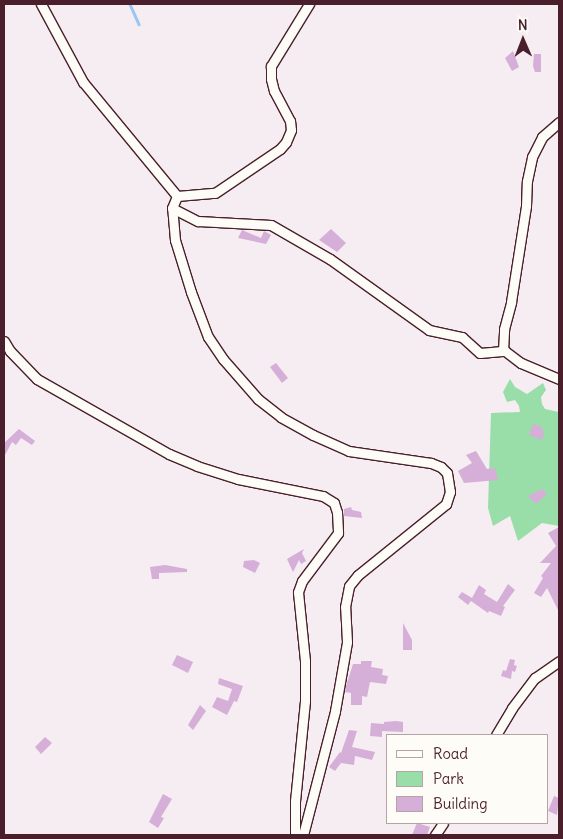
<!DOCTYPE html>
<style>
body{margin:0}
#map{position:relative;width:563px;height:839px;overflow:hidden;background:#f5edf1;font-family:Delius,sans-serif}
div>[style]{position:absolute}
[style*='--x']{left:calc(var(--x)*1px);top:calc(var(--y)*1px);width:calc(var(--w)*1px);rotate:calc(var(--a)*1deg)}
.green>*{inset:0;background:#99dda9}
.stream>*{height:2.5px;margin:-1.25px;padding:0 1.25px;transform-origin:1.25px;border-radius:1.25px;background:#99c7f4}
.building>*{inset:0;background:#d5afd8}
.roads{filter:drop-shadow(1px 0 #4a1f2b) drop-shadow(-1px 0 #4a1f2b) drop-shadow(0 1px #4a1f2b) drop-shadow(0 -1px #4a1f2b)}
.street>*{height:9px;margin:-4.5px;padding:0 4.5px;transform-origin:4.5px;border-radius:4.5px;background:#fdfcf7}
span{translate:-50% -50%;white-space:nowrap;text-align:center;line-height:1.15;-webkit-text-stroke:4px #fdfcf7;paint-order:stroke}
.frame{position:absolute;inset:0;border:5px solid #4a1f2b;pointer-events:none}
.legend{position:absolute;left:386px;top:734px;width:162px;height:90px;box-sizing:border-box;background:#fdfcf7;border:1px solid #b5a4a5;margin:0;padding:6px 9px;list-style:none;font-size:15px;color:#4a1f2b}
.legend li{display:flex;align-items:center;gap:10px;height:25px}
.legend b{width:25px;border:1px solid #b5a4a5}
.north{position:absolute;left:498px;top:15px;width:50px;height:50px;-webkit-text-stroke:4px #fdfcf7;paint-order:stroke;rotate:359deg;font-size:14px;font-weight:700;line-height:20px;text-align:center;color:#4a1f2b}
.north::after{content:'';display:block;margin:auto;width:18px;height:22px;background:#4a1f2b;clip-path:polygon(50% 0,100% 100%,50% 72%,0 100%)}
</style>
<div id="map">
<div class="green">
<div style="clip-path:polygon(510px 379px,515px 387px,527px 394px,543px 383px,546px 390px,541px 397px,542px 404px,545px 409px,559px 412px,559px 526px,542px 523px,518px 541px,510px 516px,493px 526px,488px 508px,491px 413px,520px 412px,519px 406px,515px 400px,507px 402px,503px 392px)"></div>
</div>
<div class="stream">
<div style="--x:130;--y:4;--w:22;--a:66"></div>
</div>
<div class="building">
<div style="clip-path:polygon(513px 51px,519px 67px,512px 71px,505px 58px)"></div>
<div style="clip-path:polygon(534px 54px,541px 54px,541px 72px,535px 72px,533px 66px)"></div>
<div style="clip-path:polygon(331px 229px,346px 243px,337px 252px,319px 240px)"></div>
<div style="clip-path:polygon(242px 230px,261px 238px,264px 231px,271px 235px,266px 244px,238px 238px)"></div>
<div style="clip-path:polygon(276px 363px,288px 378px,282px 383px,270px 367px)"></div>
<div style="clip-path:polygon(533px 424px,542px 427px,544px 433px,542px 440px,529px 435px)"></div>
<div style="clip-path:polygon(19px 429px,35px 441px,32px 445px,21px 438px,16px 445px,12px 442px,4px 457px,4px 443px)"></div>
<div style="clip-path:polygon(476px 451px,487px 469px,495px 468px,498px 480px,464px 483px,458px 471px,472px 463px,466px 455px)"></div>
<div style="clip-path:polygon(542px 489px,547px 494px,536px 504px,528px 496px)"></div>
<div style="clip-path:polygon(351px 507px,352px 510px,361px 512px,362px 518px,344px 516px,344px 509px)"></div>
<div style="clip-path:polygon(559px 527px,559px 612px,547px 588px,541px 597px,534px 593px,543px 578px,541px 576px,551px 563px,540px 563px,556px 546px,548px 533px)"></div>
<div style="clip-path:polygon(304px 549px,302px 553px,306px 561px,301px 564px,299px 560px,293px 572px,287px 559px)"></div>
<div style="clip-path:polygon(254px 560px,260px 563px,255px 573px,243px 567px,244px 561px)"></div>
<div style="clip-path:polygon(165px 565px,187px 569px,187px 572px,159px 573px,159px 579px,152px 579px,150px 567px)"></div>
<div style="clip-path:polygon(508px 584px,515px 590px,503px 606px,505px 607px,501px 616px,489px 611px,488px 613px,471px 601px,468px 605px,458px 597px,462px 592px,472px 598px,479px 585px,486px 590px,484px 594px,497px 602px)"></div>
<div style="clip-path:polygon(403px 623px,412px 640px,412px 650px,403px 650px)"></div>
<div style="clip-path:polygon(177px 655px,193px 662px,188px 673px,172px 665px)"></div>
<div style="clip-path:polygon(510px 659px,515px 660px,514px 665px,517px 666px,515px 672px,512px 671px,511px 679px,501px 676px,503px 670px,506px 671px)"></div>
<div style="clip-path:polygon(361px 661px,372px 661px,371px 667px,383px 669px,382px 675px,388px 676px,386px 684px,370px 682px,367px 697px,362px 696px,362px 705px,351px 705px,351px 693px,345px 692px,346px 686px,353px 664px,361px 664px)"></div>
<div style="clip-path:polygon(219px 678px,243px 686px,237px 702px,234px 701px,227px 715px,212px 707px,217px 697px,228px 701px,232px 689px,218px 684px)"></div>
<div style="clip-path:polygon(200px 705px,206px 711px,193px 730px,188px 725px)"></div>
<div style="clip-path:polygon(396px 721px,403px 722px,403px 732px,382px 731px,382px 737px,370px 736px,371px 723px,384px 724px,384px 722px)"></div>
<div style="clip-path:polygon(349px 730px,357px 731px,352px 747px,375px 752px,372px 760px,355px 756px,354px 765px,341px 763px,335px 771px,329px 767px,340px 752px,341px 753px)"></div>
<div style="clip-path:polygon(45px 737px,52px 743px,41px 754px,35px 747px)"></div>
<div style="clip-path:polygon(163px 794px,172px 799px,161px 817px,164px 818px,158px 828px,149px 822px)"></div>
<div style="clip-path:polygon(554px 796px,559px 798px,557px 815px,548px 811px)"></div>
<div style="clip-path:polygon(417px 823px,430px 827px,427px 835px,412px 835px)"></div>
</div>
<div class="roads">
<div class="street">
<div style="--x:41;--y:4;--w:89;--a:61.7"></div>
<div style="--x:83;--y:82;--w:148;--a:50.5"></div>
<div style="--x:172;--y:208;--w:29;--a:27"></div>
<div style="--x:198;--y:221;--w:73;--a:3.1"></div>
<div style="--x:271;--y:225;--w:68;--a:30"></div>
<div style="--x:330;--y:259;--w:122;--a:35.6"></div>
<div style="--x:429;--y:330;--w:34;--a:12"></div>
<div style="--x:462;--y:337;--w:24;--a:42"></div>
<div style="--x:480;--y:353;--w:25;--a:-5"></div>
<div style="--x:505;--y:351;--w:20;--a:37"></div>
<div style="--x:521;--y:363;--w:41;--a:22.8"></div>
<div style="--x:4;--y:341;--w:12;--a:59"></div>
<div style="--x:10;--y:351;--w:39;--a:46"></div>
<div style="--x:37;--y:379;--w:152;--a:29.6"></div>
<div style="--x:169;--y:454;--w:30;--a:23"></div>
<div style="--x:197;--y:466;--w:43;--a:17.6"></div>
<div style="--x:238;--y:479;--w:87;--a:11.3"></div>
<div style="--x:323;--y:496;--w:13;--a:32"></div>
<div style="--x:334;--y:503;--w:9;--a:72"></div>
<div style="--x:337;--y:512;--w:21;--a:87"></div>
<div style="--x:338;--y:533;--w:60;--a:126.9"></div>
<div style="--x:302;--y:581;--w:12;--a:110"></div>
<div style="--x:298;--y:592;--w:69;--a:84.2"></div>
<div style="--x:305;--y:661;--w:40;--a:90"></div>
<div style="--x:305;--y:701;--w:100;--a:95.7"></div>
<div style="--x:295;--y:801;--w:34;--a:90"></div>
<div style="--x:503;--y:351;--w:22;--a:-87"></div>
<div style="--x:504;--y:329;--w:28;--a:-75"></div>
<div style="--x:511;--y:302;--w:97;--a:-81.1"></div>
<div style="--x:526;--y:206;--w:25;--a:-88"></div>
<div style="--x:527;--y:181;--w:25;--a:-78"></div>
<div style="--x:532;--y:157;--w:22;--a:-63"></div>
<div style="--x:542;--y:137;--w:23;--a:-41"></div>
<div style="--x:496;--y:735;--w:31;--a:-59"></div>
<div style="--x:512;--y:708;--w:38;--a:-53"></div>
<div style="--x:535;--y:678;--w:29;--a:-35"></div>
<div style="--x:303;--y:835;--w:128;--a:-75.5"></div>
<div style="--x:335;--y:711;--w:70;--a:-80.1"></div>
<div style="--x:347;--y:642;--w:35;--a:-93"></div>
<div style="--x:345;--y:607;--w:21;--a:-79"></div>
<div style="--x:349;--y:586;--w:14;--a:-51"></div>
<div style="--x:358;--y:575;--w:113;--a:-38.9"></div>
<div style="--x:446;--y:504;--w:13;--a:-72"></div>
<div style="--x:450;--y:492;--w:19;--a:-99"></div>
<div style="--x:447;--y:473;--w:8;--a:-135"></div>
<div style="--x:441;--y:467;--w:11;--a:-158"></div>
<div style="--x:431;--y:463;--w:83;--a:-171.7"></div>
<div style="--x:349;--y:451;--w:39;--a:-156"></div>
<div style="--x:313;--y:435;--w:37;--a:-151"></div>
<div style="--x:281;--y:417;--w:29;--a:-142"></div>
<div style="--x:258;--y:399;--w:53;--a:-131.2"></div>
<div style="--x:223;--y:359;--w:27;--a:-124"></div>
<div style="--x:208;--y:337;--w:48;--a:-110.7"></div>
<div style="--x:191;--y:292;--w:54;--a:-107.1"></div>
<div style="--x:175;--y:240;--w:32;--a:-95"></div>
<div style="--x:172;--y:208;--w:13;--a:-67"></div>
<div style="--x:177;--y:196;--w:38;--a:-5"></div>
<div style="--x:215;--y:193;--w:78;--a:-34.1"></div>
<div style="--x:280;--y:149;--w:9;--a:-49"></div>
<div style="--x:286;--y:142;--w:13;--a:-67"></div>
<div style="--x:291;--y:130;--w:9;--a:-96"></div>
<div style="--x:290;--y:121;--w:34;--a:-118"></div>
<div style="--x:274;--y:91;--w:12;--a:-104"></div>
<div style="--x:271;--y:79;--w:13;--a:-90"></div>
<div style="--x:271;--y:66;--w:73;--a:-58.5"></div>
<div style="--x:435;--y:835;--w:14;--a:-56"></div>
</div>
</div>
<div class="frame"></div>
<ul class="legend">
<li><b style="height:6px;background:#fdfcf7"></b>Road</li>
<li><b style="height:14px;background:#99dda9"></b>Park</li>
<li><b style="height:14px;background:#d5afd8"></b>Building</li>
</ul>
<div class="north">N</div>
</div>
